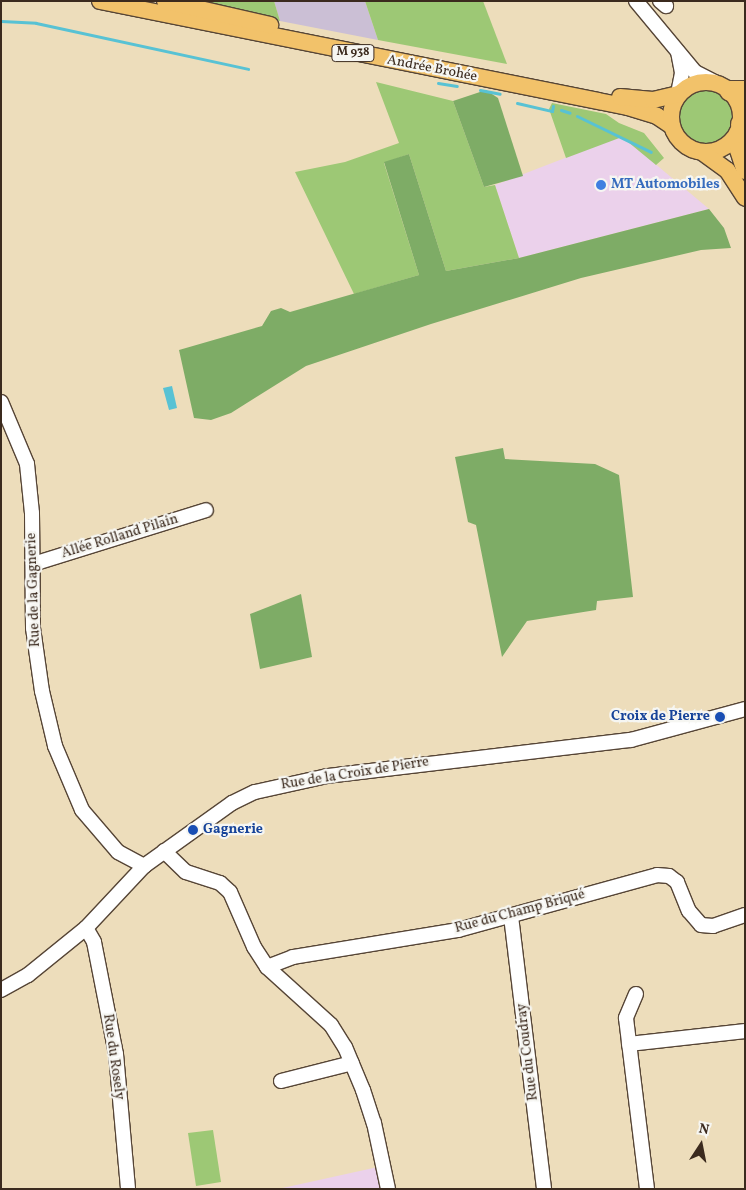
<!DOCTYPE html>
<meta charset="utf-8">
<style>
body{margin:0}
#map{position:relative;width:746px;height:1190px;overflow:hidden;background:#edddbb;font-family:Vollkorn,serif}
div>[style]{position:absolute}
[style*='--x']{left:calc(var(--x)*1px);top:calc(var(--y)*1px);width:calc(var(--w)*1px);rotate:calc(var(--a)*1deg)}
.built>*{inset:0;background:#ebd1eb}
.industrial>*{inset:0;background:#cbbfd5}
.green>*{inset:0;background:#9dc875}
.round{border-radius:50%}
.forest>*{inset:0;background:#7eac66}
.water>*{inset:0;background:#58c2d4}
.stream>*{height:3px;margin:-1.5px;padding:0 1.5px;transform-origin:1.5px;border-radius:1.5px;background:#58c2d4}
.roads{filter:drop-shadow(1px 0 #564536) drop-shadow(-1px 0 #564536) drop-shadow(0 1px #564536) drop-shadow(0 -1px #564536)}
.minor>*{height:14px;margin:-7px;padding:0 7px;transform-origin:7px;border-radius:7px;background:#fff}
.major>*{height:16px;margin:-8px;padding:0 8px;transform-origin:8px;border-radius:8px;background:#f2c26a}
.major>.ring{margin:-8px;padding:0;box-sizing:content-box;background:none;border:16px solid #f2c26a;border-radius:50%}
.highway>*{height:20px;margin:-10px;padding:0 10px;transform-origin:10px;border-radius:10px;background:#f2c26a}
.dots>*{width:14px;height:14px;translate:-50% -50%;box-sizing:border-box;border:2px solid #f6f6f2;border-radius:50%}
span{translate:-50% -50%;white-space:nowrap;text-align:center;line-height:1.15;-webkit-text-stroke:4.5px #f6f6f2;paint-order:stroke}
.shield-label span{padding:1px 4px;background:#f6f6f2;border:1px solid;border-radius:4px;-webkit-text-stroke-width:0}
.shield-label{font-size:12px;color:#3b2a1e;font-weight:700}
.street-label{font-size:14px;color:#3b2a1e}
.shop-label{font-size:14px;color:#366cbe;font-weight:700}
.left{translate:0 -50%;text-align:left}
.transit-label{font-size:14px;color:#164399;font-weight:700}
.right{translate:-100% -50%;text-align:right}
.frame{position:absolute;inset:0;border:2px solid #3b2a1e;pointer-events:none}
.north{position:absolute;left:676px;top:1120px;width:50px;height:50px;-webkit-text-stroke:4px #f6f6f2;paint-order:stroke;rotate:11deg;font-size:14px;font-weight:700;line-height:20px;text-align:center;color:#3b2a1e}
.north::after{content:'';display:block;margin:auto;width:18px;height:22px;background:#3b2a1e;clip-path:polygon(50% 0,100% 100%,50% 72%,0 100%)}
</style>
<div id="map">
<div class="built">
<div style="clip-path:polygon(622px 136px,709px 209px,519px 258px,495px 185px)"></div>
<div style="clip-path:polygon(378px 1167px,381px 1189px,278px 1189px)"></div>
</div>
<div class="industrial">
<div style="clip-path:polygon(274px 1px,365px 1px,378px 40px,280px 21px)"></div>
</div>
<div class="green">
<div style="clip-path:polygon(189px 1px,274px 1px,280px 21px,207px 5px)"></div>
<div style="clip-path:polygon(365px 1px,483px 1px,507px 64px,378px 40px)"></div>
<div style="clip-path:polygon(376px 82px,453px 101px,484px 187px,495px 185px,519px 258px,446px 271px,409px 154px,384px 163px,419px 275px,354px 294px,295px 172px,345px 162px,399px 143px)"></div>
<div class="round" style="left:678px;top:90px;width:54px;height:54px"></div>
<div style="clip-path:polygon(552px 103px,606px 114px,619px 123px,644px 133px,664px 158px,656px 165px,622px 137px,566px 158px,549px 109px)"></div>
<div style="clip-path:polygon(213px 1130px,221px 1182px,196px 1186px,188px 1133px)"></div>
</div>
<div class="forest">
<div style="clip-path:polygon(486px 90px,498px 98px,523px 176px,484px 187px,453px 101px)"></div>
<div style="clip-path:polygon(409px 154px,446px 271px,519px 258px,709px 209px,724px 228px,731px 248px,701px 250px,581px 278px,431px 324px,306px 366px,231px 413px,211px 420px,194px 418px,179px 350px,262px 326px,271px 311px,281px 308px,290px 312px,419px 275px,384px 162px)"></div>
<div style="clip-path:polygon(503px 448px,505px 459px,595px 464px,619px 475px,633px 597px,597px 601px,596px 610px,527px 621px,502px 657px,476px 525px,468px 522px,455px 457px)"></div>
<div style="clip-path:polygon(301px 594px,312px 657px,260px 669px,250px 614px)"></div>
</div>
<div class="water">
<div style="clip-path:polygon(172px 386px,177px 408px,169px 410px,163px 388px)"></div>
</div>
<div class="stream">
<div style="--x:1;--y:21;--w:35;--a:3"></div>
<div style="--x:36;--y:23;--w:217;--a:12.2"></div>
<div style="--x:438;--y:83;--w:19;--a:9"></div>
<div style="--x:480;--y:90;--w:20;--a:11"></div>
<div style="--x:517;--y:103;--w:36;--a:13"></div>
<div style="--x:552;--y:111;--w:5;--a:-79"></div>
<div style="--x:561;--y:110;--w:9;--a:18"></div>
<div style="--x:577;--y:116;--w:82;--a:25.9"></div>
</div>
<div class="roads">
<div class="minor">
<div style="--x:636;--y:1;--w:92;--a:50.3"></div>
<div style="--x:695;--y:72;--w:22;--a:27"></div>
<div style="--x:660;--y:1;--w:8;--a:40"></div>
<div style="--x:678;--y:52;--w:21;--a:79"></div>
<div style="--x:682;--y:73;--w:21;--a:101"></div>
<div style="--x:1;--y:402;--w:67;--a:67.2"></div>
<div style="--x:27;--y:464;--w:49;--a:84.2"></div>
<div style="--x:32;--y:513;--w:115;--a:89.5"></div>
<div style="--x:33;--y:628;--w:64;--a:81.9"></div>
<div style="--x:42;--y:691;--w:57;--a:76.7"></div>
<div style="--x:55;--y:746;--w:69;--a:67.1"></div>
<div style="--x:82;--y:810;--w:55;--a:49.4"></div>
<div style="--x:118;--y:852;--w:30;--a:28"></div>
<div style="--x:33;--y:564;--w:181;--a:-17.3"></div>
<div style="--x:164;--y:851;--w:30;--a:44"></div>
<div style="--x:186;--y:872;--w:36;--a:18"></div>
<div style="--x:220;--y:883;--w:13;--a:42"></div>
<div style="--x:230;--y:892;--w:60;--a:66.4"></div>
<div style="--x:254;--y:947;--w:24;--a:57"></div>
<div style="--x:267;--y:967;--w:86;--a:42.2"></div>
<div style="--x:331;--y:1025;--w:26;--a:58"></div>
<div style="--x:345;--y:1047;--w:47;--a:67.3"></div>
<div style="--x:363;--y:1090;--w:35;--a:72"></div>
<div style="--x:374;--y:1123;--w:67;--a:78"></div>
<div style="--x:511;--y:916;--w:275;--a:83.1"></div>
<div style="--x:86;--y:928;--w:16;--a:60"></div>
<div style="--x:94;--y:942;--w:114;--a:78.9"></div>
<div style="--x:116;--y:1054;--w:136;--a:84.9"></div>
<div style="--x:267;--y:967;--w:28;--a:-21"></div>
<div style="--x:293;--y:957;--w:167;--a:-9.3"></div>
<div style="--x:458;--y:930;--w:206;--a:-15.4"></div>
<div style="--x:657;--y:875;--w:12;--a:5"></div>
<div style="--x:669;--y:876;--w:10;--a:37"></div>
<div style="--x:677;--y:882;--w:31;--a:68"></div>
<div style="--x:689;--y:911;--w:18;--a:49"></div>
<div style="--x:701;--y:925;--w:12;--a:5"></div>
<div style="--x:713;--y:926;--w:34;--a:-19"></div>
<div style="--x:1;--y:990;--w:31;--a:-29"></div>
<div style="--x:28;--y:975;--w:75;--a:-39"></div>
<div style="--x:86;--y:928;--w:85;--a:-46.9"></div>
<div style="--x:144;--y:866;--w:108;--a:-35.6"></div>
<div style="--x:232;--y:803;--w:25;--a:-26"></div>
<div style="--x:255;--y:792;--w:74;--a:-12.5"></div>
<div style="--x:327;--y:776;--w:306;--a:-6.8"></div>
<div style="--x:631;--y:740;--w:118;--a:-15.2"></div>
<div style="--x:636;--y:994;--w:26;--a:113"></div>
<div style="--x:626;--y:1018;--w:172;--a:83"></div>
<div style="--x:629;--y:1044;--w:117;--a:-6.4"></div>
<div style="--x:281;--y:1081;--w:73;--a:-14.2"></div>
</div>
<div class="major">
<div style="--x:100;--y:1;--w:539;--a:11.35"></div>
<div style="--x:628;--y:107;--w:30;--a:17"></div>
<div style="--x:657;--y:116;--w:18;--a:34"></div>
<div style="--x:165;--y:1;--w:108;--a:12.9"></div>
<div class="ring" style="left:671px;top:82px;width:54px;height:54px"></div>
<div style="--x:620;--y:97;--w:33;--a:5"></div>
<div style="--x:653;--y:100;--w:26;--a:-13"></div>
<div style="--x:738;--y:132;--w:18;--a:90"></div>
<div style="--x:738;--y:150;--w:22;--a:72"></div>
<div style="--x:702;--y:152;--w:31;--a:36"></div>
<div style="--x:727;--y:170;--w:33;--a:57"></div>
</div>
<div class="highway">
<div style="--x:730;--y:91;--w:15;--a:0"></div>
<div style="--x:741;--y:124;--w:6;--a:-51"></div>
</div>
</div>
<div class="dots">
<div style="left:601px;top:185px;background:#3f7fe0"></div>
<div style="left:720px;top:717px;background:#1a4fb4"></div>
<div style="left:193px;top:830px;background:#1a4fb4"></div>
</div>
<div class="shield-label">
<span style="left:353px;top:53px">M 938</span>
</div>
<div class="street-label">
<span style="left:432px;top:69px;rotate:11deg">Andrée Brohée</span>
<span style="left:120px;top:537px;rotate:-17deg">Allée Rolland Pilain</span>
<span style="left:34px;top:590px;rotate:-92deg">Rue de la Gagnerie</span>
<span style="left:355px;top:774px;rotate:-9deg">Rue de la Croix de Pierre</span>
<span style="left:520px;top:912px;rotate:-15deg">Rue du Champ Briqué</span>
<span style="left:528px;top:1052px;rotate:-97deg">Rue du Coudray</span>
<span style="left:113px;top:1057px;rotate:82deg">Rue du Rosely</span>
</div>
<div class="shop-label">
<span class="left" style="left:611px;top:185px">MT Automobiles</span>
</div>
<div class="transit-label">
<span class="right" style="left:710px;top:717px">Croix de Pierre</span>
<span class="left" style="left:203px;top:830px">Gagnerie</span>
</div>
<div class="frame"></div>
<div class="north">N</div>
</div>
